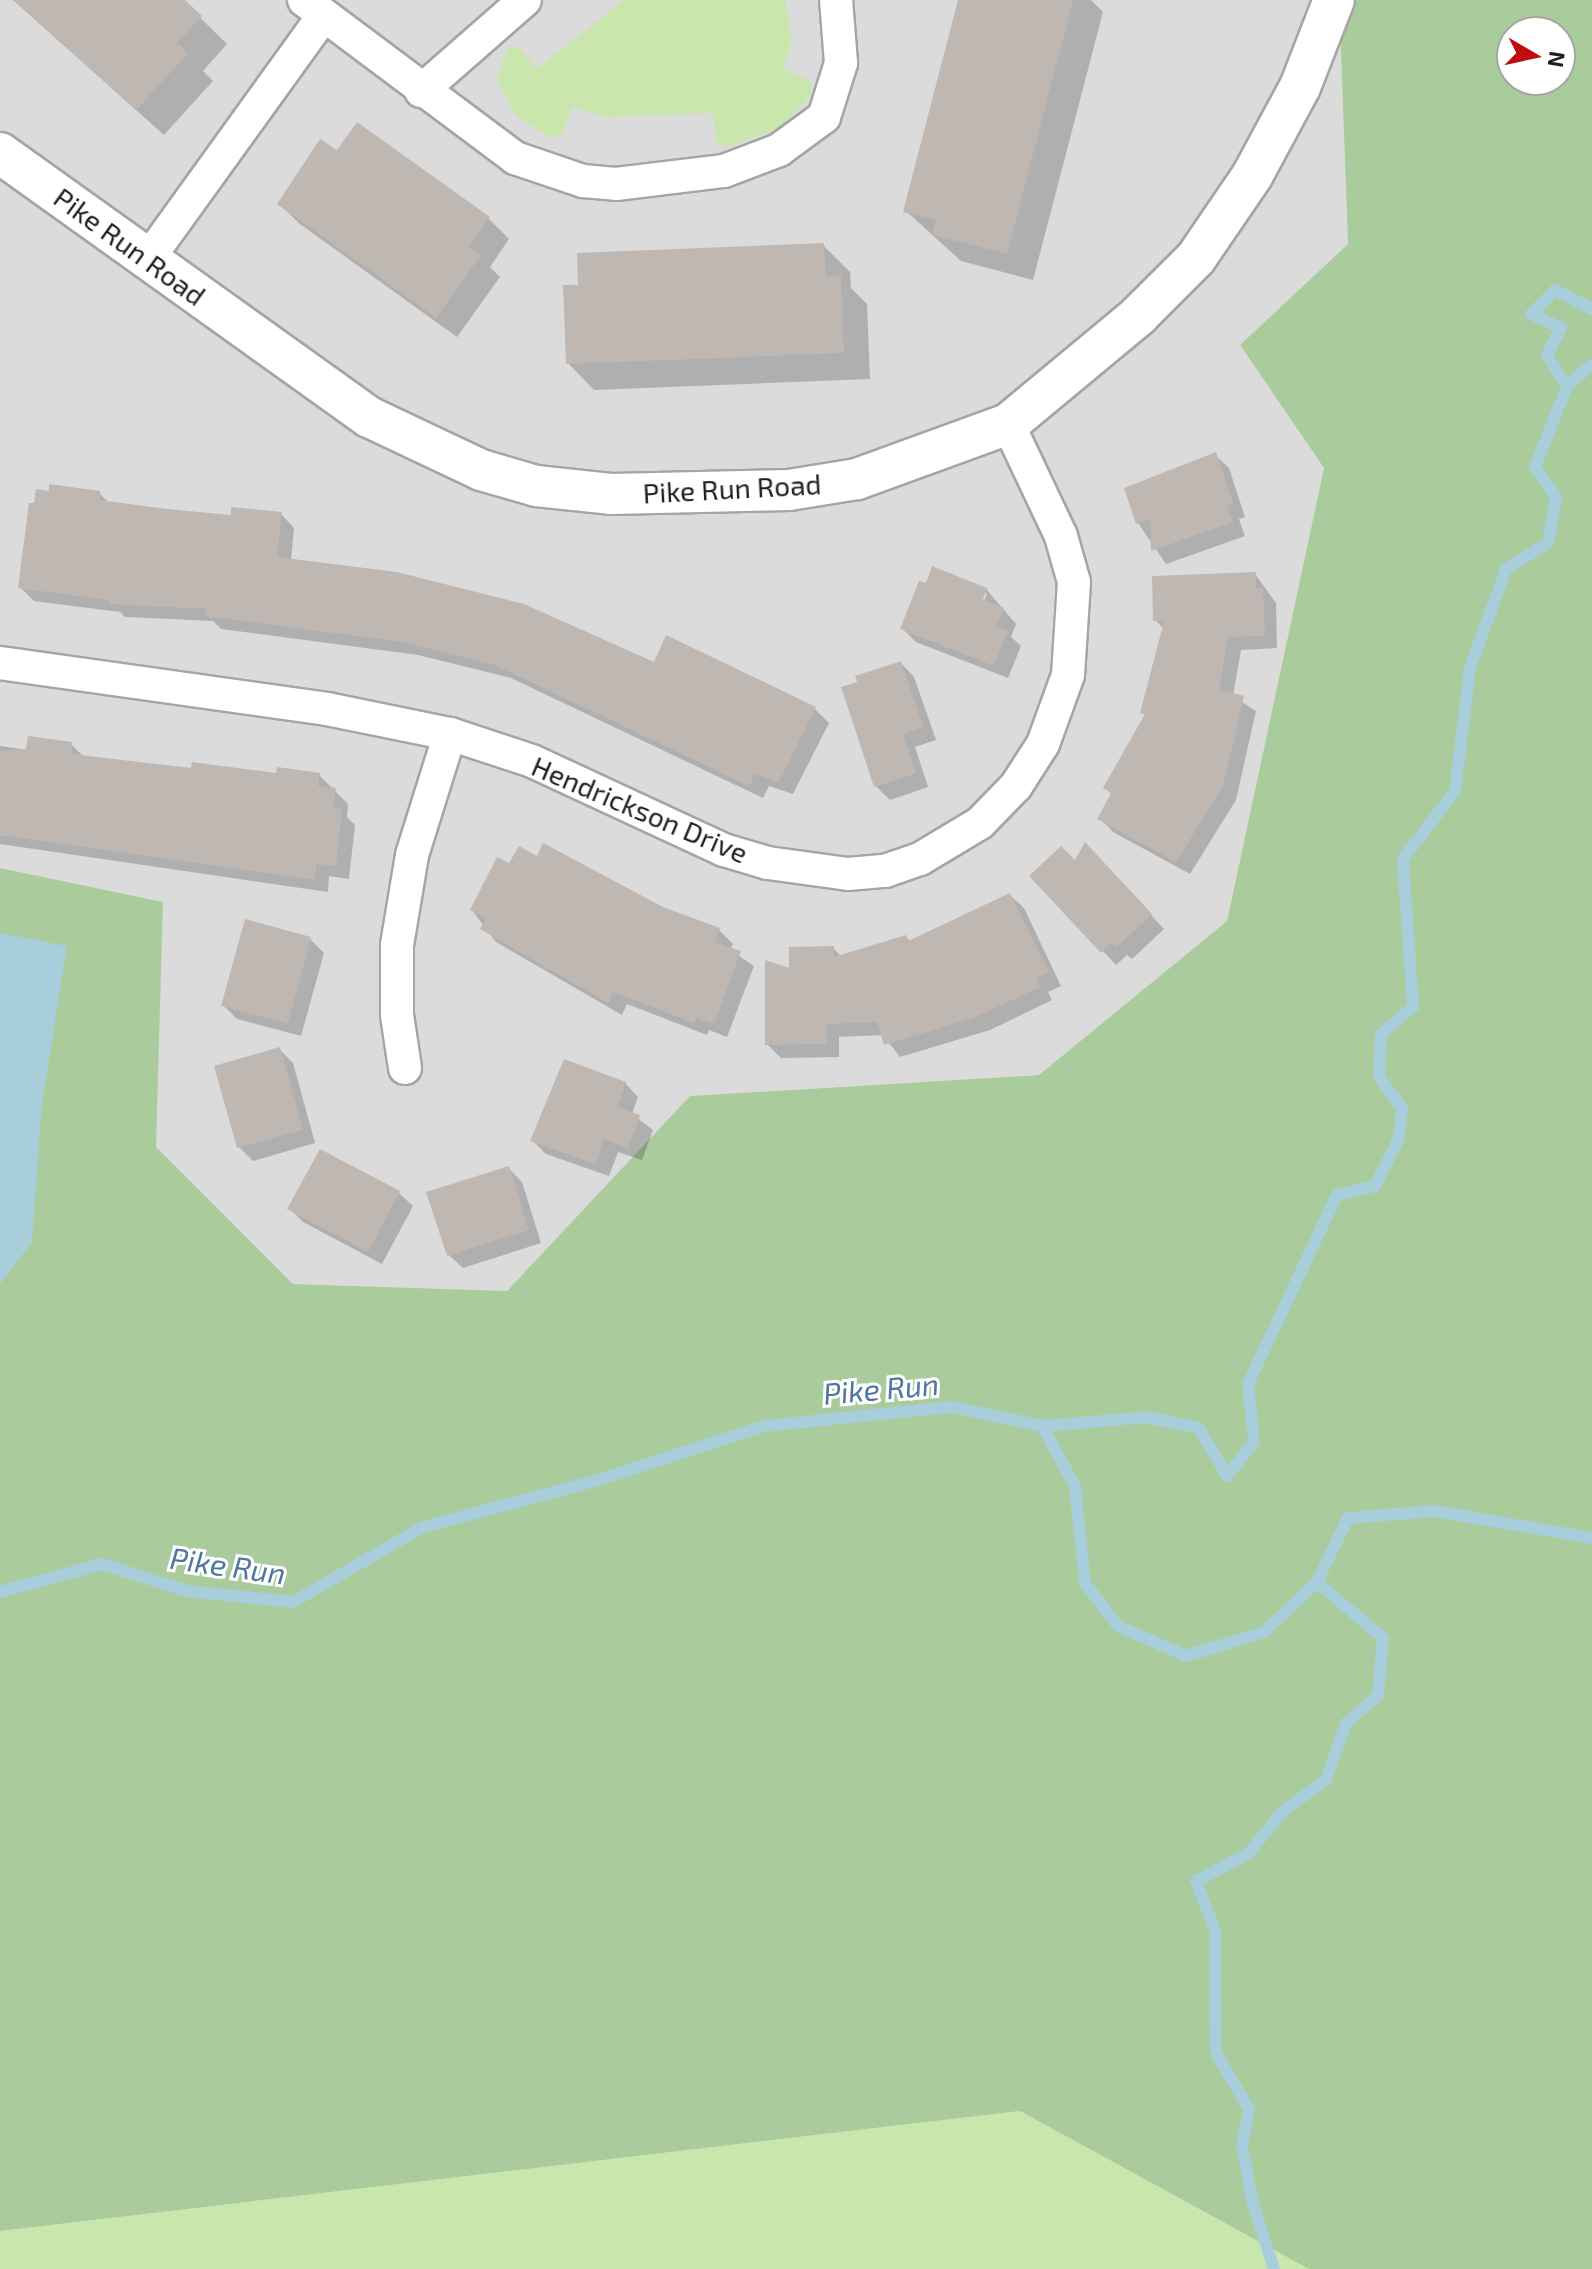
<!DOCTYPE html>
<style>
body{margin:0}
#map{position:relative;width:1592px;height:2269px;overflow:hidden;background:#eeebe4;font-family:"Exo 2",sans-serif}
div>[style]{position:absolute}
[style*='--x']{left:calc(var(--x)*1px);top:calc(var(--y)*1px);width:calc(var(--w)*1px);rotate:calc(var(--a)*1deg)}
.residential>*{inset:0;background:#dcdbdb}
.grass>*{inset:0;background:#c9e6ad}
.forest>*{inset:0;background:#aacb9b}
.water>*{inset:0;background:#a7ceda}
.shadow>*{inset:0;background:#0003}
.stream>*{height:12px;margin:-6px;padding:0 6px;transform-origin:6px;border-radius:6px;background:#a7ceda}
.building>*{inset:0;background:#bfb7b1}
.roads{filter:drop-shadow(2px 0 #a5a5a5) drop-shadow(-2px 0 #a5a5a5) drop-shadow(0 2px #a5a5a5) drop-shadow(0 -2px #a5a5a5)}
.minor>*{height:32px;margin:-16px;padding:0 16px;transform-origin:16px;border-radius:16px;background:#fff}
.tertiary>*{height:40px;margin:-20px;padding:0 20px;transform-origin:20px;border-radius:20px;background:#fff}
span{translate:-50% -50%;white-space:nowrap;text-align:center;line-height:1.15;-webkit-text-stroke:6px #fff;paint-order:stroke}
.street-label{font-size:28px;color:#1e1e1e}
.water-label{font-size:30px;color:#4d77a0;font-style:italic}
.north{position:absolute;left:1496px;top:16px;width:80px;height:80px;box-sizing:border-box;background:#fff;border:2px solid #a5a5a5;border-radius:50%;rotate:99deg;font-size:22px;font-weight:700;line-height:32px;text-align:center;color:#1e1e1e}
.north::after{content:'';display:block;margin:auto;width:28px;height:36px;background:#c10b0c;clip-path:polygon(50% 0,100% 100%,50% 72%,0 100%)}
</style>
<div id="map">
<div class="residential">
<div style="clip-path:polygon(0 0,1339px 0,1348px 244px,1240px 345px,1324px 468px,1227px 921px,1039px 1075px,691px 1096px,507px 1291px,293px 1284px,155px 1147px,163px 902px,0 868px)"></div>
</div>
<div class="grass">
<div style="clip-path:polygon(624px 0,785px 0,792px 35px,784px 69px,812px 82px,811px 95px,779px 128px,728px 147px,716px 142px,713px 113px,605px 117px,572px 107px,563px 133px,551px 138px,516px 116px,497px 80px,507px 49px,519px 47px,537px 69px)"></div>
<div style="clip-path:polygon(1020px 2111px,1309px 2269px,0 2269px,0 2231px)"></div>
</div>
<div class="forest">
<div style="clip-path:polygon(evenodd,1339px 0,1592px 0,1592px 2269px,1309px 2269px,1020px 2111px,0 2231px,0 868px,163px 902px,156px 1147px,293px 1284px,507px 1291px,690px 1096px,1039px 1075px,1227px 921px,1324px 468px,1240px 345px,1348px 244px,1339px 0,1512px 32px,1560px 32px,1560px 80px,1512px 80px,1512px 32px)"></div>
</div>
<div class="water">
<div style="clip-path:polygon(0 933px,67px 946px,42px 1104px,32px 1242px,0 1284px)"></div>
</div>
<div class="shadow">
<div style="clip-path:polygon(13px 0,182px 0,227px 44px,203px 71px,213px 81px,164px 135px)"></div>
<div style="clip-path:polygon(960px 0,1091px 0,1103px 12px,1033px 280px,961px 261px,906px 211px)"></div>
<div style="clip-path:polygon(358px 125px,489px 219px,509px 239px,490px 267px,500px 277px,457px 337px,300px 224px,279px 204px,337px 153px)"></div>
<div style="clip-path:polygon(823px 245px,850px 272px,851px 288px,867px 304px,870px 379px,594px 390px,568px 363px)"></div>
<div style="clip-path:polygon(1215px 455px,1229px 468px,1245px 517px,1239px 519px,1245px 536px,1166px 564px,1138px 523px)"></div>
<div style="clip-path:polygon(99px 493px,110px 504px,232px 517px,281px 514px,294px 528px,291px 561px,655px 664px,667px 638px,815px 709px,829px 723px,793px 794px,769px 786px,763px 798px,511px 678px,418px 655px,221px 629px,213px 621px,125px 617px,120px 612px,34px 601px,20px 587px)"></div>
<div style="clip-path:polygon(1255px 574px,1276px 603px,1277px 648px,1241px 650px,1233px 696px,1256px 711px,1236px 800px,1190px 874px,1113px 832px,1100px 818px,1112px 795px,1106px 788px,1146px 716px,1143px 713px,1164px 629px,1155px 620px)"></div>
<div style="clip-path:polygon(evenodd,986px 589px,1016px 624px,1011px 637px,1021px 646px,1008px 678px,916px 642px,903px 629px,986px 589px,983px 593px,987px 593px,981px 610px,983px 593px)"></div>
<div style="clip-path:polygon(901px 663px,914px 677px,936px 740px,915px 747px,928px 787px,890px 800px,876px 786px)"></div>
<div style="clip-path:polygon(71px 744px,84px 757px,192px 770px,319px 775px,348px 804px,347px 817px,355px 825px,349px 879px,329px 876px,328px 892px,0 844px,0 746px,28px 750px)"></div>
<div style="clip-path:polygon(1098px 858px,1164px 929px,1132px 959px,1127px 955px,1116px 965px,1032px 876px)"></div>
<div style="clip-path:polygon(510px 866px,719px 930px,733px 944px,730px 950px,754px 966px,727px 1037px,709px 1030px,707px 1035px,627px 1004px,622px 1015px,496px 942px,472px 910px)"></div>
<div style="clip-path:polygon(1010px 895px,1024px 908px,1061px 986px,1048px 992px,1052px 1000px,990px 1030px,900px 1057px,883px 1035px,839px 1037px,839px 1057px,781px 1058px,767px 1044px,791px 971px,833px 948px,841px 956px,906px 937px,911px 942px)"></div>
<div style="clip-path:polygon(310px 939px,324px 953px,301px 1036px,237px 1019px,223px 1005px)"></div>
<div style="clip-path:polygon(279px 1049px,293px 1063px,315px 1143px,253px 1161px,239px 1147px)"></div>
<div style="clip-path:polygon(625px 1083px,638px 1097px,632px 1114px,653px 1130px,642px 1160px,618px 1152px,609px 1176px,546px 1154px,532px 1140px)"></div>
<div style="clip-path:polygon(321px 1151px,399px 1193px,413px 1206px,382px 1264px,303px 1222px,290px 1209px)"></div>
<div style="clip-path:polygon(508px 1168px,522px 1182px,541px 1243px,463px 1268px,449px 1255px)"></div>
</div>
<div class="stream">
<div style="--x:1567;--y:386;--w:37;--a:-123"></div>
<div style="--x:1547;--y:355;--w:30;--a:-63"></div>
<div style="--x:1561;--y:328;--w:33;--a:-155"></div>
<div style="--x:1531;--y:314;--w:34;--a:-45"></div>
<div style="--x:1555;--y:290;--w:42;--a:27.2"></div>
<div style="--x:1042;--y:1426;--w:104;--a:-4.9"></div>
<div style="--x:1146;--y:1417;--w:54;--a:11.7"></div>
<div style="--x:1199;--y:1428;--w:56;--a:59.7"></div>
<div style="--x:1227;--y:1476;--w:43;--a:-51.5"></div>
<div style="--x:1254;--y:1442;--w:58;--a:-95.9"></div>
<div style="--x:1248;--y:1384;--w:209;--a:-64.8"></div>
<div style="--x:1337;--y:1195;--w:39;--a:-13"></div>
<div style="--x:1375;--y:1186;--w:54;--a:-63.4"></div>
<div style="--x:1399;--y:1138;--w:30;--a:-84"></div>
<div style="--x:1402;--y:1108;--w:39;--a:-126"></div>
<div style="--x:1379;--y:1076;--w:42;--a:-87.3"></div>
<div style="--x:1381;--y:1034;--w:42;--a:-40.2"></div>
<div style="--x:1413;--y:1007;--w:148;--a:-93.9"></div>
<div style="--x:1403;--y:859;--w:86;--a:-52.6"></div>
<div style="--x:1455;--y:791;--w:124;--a:-83"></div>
<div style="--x:1470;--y:668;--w:105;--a:-70"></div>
<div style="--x:1506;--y:569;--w:49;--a:-31.8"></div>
<div style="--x:1548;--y:543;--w:47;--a:-80.1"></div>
<div style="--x:1556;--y:497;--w:37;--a:-125"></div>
<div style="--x:1535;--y:467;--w:87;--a:-68.4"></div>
<div style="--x:1567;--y:386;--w:33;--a:-41"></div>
<div style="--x:0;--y:1592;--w:106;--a:-15.4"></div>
<div style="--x:102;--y:1564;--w:89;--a:17.6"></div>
<div style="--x:187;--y:1591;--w:107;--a:5.9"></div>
<div style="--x:293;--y:1602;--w:150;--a:-30"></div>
<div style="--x:423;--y:1527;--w:178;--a:-15"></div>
<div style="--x:595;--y:1481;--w:178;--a:-18"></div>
<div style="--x:764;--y:1426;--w:189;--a:-5.8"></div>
<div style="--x:952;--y:1407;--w:92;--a:11.9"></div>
<div style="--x:1042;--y:1426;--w:68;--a:61.2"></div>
<div style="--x:1075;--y:1486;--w:98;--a:84.1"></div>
<div style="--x:1085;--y:1583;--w:54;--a:52.5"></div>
<div style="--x:1118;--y:1626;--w:74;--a:23.8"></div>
<div style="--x:1186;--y:1656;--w:82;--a:-17.1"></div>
<div style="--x:1264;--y:1632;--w:73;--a:-43.3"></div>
<div style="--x:1317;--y:1582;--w:71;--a:-64.2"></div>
<div style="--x:1348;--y:1518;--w:86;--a:-4.7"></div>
<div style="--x:1434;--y:1511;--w:160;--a:9.7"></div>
<div style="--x:1274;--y:2269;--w:72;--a:-107.7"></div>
<div style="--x:1252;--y:2200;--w:56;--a:-100.3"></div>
<div style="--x:1242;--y:2145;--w:37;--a:-79"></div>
<div style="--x:1249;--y:2109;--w:65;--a:-120.5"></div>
<div style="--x:1216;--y:2053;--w:123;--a:-90.5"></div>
<div style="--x:1215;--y:1930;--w:53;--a:-111.2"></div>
<div style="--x:1196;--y:1881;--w:59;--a:-27.4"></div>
<div style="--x:1248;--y:1854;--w:55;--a:-50.9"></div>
<div style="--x:1283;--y:1811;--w:53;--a:-35.8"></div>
<div style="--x:1326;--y:1780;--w:60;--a:-70.7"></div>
<div style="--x:1346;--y:1723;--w:42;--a:-40.2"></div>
<div style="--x:1378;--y:1696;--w:58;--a:-85.1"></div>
<div style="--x:1383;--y:1638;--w:87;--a:-139.7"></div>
</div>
<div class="building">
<div style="clip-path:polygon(14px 0,185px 0,202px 16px,177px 43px,188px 53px,136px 110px)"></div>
<div style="clip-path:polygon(958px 0,1073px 0,1007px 254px,932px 235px,936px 220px,903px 212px)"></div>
<div style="clip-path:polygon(357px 122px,490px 217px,469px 247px,481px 255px,436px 318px,277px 204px,320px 139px,337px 150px)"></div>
<div style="clip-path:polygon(824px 243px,826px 276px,841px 275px,844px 353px,566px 364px,563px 285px,578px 285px,577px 253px)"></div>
<div style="clip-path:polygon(1216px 452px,1233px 503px,1227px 505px,1233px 522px,1151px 551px,1150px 519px,1136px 524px,1124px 488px)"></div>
<div style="clip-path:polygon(49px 484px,100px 491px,99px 500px,167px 509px,231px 515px,231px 507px,282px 512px,277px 557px,397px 572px,524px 604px,654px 662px,666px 635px,816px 707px,779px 782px,755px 774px,749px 786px,495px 665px,403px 642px,205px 616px,206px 609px,109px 604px,109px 600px,18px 588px,29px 503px,34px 503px,36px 489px,49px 491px)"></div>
<div style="clip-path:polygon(932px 566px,987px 588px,983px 600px,1004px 608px,997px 626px,1008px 631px,994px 666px,900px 629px,919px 581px,926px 583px)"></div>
<div style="clip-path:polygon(1256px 572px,1256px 588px,1263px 588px,1265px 636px,1228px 637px,1219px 690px,1244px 696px,1223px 786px,1176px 862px,1097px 819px,1111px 793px,1103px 788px,1145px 714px,1140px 713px,1164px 621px,1153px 621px,1152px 576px)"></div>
<div style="clip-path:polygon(901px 661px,923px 727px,903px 734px,916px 773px,874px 787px,841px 687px,857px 682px,855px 676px)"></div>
<div style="clip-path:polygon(28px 736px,72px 742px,71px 754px,191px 768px,192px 762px,276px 773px,277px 767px,320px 773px,318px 786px,336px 788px,333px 808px,342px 809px,336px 866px,316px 864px,315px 880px,0 835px,0 751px,26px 749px)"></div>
<div style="clip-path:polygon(1085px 842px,1152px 914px,1117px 947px,1112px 943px,1101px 953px,1029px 876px,1061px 846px,1075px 860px)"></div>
<div style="clip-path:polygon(543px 843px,663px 907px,720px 928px,715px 942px,741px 951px,714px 1024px,696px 1018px,694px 1023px,613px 992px,608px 1003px,480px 929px,486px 918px,470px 910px,497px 857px,509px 863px,519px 846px,537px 856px)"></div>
<div style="clip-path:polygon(1010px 893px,1049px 972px,1036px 978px,1040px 987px,976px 1017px,884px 1045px,877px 1022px,827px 1024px,827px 1044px,765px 1045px,765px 960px,789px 968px,789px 947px,834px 946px,834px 957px,906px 935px,908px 941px)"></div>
<div style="clip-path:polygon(245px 919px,311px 937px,288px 1024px,221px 1006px)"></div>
<div style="clip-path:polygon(280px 1047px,303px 1130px,237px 1148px,214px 1066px)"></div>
<div style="clip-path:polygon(564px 1059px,626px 1082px,617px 1107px,640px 1115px,628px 1148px,604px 1139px,596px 1164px,530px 1141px)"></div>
<div style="clip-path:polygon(320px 1149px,400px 1191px,368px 1252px,287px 1209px)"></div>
<div style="clip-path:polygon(509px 1166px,529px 1230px,447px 1256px,426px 1192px)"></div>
</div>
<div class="roads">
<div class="minor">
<div style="--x:304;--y:0;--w:264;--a:36.8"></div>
<div style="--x:515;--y:158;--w:72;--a:18.7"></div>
<div style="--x:583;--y:181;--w:33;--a:5"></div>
<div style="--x:616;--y:184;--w:109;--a:-6.9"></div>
<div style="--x:724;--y:171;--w:59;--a:-20.9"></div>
<div style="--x:779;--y:150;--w:56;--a:-36.3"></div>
<div style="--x:824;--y:117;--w:57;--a:-72.5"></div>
<div style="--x:841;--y:63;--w:63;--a:-94.5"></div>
<div style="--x:421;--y:91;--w:138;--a:-41.2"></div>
<div style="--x:148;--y:259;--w:299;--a:-54.2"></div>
<div style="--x:0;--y:663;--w:330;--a:8"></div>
<div style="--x:327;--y:709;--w:126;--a:11.5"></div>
<div style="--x:450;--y:734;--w:86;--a:18.2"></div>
<div style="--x:532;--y:761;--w:212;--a:24.9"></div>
<div style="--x:724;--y:850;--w:46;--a:16.5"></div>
<div style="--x:768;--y:863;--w:81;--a:7.8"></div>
<div style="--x:848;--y:874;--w:37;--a:-5"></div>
<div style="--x:885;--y:871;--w:37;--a:-19"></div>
<div style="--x:920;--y:859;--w:70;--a:-31"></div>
<div style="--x:980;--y:823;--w:52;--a:-45.8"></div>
<div style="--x:1016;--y:786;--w:50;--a:-57.3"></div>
<div style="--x:1043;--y:744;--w:73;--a:-70.1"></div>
<div style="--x:1068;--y:675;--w:93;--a:-86.3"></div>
<div style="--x:1074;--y:582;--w:48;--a:-105.8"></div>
<div style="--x:1061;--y:536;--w:124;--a:-115.3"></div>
<div style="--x:405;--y:1068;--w:54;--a:-98.6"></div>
<div style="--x:397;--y:1015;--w:70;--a:-90"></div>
<div style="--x:397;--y:945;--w:91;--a:-80.5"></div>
<div style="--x:412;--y:855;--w:127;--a:-72.6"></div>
</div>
<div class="tertiary">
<div style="--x:0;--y:153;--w:454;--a:35.6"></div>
<div style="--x:369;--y:417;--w:124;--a:25.3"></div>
<div style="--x:481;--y:470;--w:57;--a:16.2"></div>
<div style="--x:536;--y:486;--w:75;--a:6.1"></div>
<div style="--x:611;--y:494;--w:178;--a:-1.3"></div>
<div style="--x:789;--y:490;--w:69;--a:-9.2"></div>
<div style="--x:857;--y:479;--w:161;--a:-20"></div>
<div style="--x:1008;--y:424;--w:169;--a:-39.7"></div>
<div style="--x:1138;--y:316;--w:82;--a:-45"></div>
<div style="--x:1196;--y:258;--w:99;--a:-55.7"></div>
<div style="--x:1252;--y:176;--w:101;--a:-61.7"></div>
<div style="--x:1300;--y:87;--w:93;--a:-68.7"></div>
</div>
</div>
<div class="street-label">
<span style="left:130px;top:246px;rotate:36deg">Pike Run Road</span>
<span style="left:732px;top:488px;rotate:-3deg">Pike Run Road</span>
<span style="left:640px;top:809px;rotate:23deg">Hendrickson Drive</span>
</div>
<div class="water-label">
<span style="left:881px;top:1388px;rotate:-5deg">Pike Run</span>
<span style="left:228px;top:1565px;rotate:8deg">Pike Run</span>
</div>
<div class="north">N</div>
</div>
